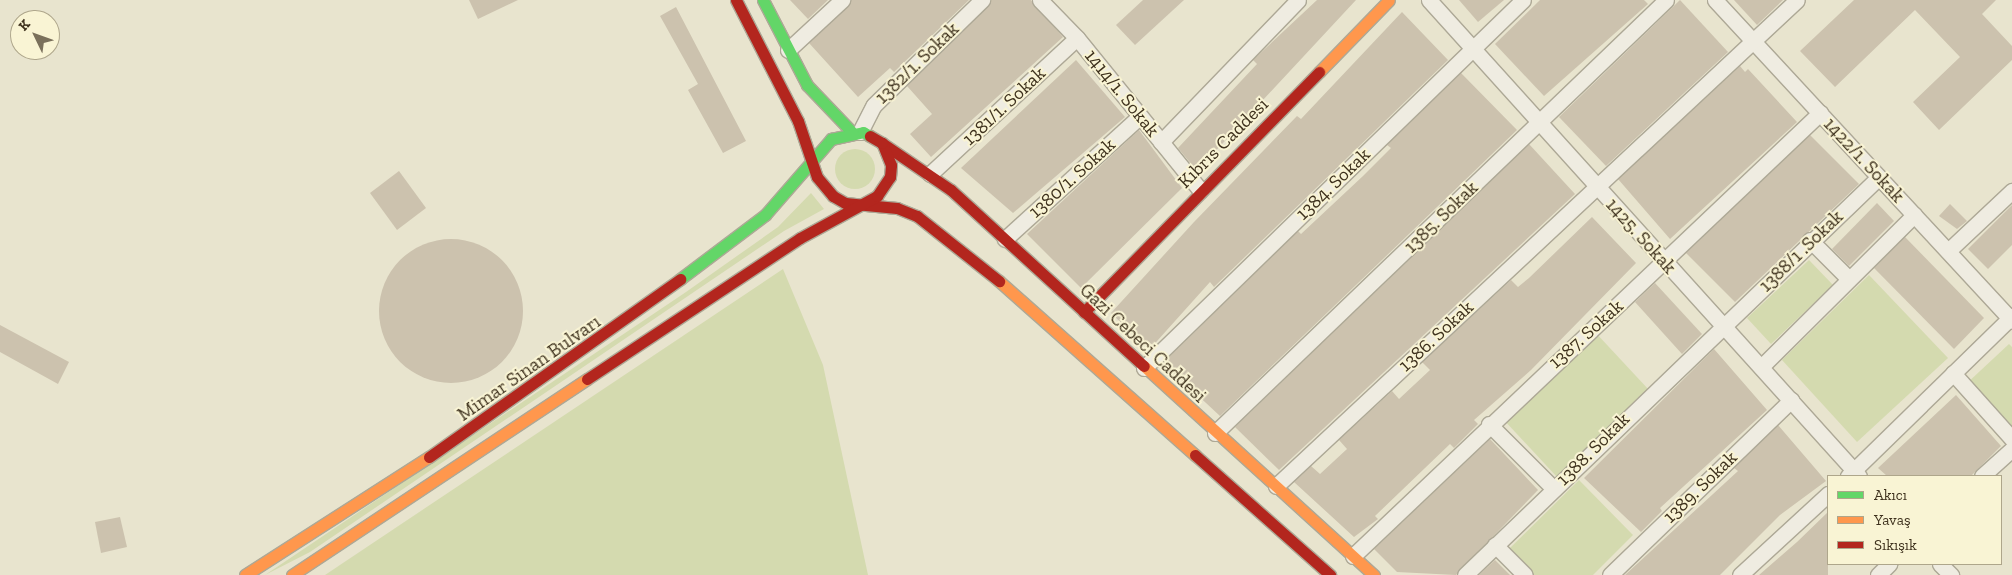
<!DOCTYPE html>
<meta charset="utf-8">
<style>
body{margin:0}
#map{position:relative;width:2012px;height:575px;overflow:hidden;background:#e8e4ce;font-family:"Zilla Slab",serif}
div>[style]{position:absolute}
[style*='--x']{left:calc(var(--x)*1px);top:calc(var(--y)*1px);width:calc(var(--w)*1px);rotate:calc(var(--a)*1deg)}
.green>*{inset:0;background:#d4daaf}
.round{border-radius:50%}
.building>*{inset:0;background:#ccc2ae}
.roads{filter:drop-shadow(1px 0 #ada896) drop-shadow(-1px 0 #ada896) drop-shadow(0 1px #ada896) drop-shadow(0 -1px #ada896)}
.street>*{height:15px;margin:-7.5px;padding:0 7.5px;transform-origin:7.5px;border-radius:7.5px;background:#efece1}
.fast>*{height:11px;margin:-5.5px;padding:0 5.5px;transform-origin:5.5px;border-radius:5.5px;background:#63d668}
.slow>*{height:11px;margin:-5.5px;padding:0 5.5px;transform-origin:5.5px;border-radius:5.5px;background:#ff974d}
.jam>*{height:11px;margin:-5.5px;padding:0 5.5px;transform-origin:5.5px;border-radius:5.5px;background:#b3261e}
span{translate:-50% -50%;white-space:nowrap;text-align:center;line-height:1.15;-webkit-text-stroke:4px #f9f4d4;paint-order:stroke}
.street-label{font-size:19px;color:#3e311d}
.legend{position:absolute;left:1827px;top:475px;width:175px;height:90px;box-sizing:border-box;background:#f9f4d4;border:1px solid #aea68b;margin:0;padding:6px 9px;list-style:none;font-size:15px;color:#3e311d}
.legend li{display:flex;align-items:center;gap:10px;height:25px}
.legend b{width:25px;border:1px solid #aea68b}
.north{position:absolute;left:10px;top:10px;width:50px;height:50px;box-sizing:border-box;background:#f9f4d4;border:1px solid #aea68b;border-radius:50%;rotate:312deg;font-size:14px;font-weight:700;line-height:20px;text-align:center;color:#3e311d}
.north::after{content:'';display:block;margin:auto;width:18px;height:22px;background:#7a705b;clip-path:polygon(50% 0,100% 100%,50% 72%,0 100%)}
</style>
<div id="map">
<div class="green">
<div class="round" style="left:835px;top:149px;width:40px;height:40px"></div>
<div style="clip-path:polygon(811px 193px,824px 209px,784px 231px,310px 552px,265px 575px,686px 292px,778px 227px)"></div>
<div style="clip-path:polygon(1809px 260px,1833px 285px,1771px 344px,1747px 318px)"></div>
<div style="clip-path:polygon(783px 269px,823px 365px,868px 575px,325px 575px)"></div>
<div style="clip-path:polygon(1869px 275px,1948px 358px,1857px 442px,1782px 360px)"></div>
<div style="clip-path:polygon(1595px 332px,1649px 390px,1557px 477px,1503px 419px)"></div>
<div style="clip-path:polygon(2009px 344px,2012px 347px,2012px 435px,1965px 385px)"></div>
<div style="clip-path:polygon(1579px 480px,1633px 535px,1593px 575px,1532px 575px,1508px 550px)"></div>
</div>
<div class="building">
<div style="clip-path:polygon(469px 0,518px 0,478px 19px)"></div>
<div style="clip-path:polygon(790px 0,828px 0,808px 19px)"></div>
<div style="clip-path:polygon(851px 0,969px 0,894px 72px,890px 68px,858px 97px,809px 43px)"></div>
<div style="clip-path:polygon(991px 0,1031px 0,1063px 37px,931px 157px,910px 134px,932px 114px,907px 86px)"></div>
<div style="clip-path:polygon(1143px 0,1184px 0,1135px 45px,1116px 25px)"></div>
<div style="clip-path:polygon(1317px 0,1356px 0,1197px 171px,1178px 148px,1257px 64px,1253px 60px)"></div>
<div style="clip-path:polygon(1459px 0,1504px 0,1478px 22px)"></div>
<div style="clip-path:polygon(1540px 0,1644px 0,1648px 4px,1544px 96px,1495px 44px)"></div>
<div style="clip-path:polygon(1680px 0,1728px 52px,1606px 166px,1559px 117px)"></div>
<div style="clip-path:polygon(1734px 0,1783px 0,1757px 25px)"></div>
<div style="clip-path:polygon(1854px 0,1996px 0,1982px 14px,2012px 46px,2012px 60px,1939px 130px,1913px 102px,1960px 57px,1915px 10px,1835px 87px,1800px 51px)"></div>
<div style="clip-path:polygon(676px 7px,746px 141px,723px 153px,688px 90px,698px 84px,660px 16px)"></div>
<div style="clip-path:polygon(1402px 12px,1448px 60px,1214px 287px,1210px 282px,1149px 350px,1111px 313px,1194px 222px,1297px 116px,1301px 119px)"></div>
<div style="clip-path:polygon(1076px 60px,1125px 117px,1013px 213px,961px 168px)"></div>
<div style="clip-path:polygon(1740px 66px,1745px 72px,1748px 69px,1797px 122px,1670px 239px,1618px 179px)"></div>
<div style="clip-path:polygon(1461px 73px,1517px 130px,1220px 416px,1163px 363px,1298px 231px,1301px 234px,1363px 176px,1391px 148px,1387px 145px)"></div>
<div style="clip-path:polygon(1139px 130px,1182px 188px,1081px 288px,1027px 234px)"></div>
<div style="clip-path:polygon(1810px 135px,1859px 184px,1735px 302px,1686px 253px)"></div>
<div style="clip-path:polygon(1529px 144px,1575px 194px,1279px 470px,1235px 427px)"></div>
<div style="clip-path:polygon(399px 171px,426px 208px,397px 230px,370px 193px)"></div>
<div style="clip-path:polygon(1877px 203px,1894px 221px,1849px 266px,1832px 249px)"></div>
<div style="clip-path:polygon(1950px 204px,1967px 221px,1957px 229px,1939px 216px)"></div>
<div style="clip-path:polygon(2012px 205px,2012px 245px,1988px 269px,1968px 249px)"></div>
<div style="clip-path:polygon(1592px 217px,1636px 263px,1531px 370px,1474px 420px,1478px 424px,1454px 448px,1450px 444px,1375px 516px,1378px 519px,1354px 537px,1294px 482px,1311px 466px,1320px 474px,1347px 449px,1339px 440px,1392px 391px,1399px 399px,1430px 370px,1422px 362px,1511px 280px,1518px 287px,1529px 278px)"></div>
<div style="clip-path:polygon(1905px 237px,1984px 318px,1954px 349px,1874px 268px)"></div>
<div class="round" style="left:379px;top:239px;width:144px;height:144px"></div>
<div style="clip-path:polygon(1655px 283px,1702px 334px,1682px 354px,1635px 302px)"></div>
<div style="clip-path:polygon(0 325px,69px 362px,58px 384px,0 352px)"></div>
<div style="clip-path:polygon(1714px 349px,1767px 410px,1660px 508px,1662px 511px,1641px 532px,1584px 478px)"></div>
<div style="clip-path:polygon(1956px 395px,2001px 446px,1971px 476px,1887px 476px,1878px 468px)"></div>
<div style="clip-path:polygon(1778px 425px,1826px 481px,1780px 515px,1720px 575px,1625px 575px,1738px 471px,1734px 468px)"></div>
<div style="clip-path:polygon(1490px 439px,1538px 490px,1456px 575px,1397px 572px,1374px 549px)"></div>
<div style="clip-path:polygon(1828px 512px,1828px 575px,1759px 575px,1797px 542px)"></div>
<div style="clip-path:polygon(120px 517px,127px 547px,101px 553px,95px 522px)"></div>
<div style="clip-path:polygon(1495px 560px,1510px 575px,1479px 575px)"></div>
</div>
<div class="roads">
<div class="street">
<div style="--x:1040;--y:0;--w:53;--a:45.8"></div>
<div style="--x:1077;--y:38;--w:196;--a:51"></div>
<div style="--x:1429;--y:0;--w:641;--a:47.91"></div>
<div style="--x:1715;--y:0;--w:437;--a:47.2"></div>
<div style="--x:788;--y:50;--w:74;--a:-42.8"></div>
<div style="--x:860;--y:132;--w:30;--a:-63"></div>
<div style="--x:874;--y:105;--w:151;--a:-44.2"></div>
<div style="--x:1161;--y:142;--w:197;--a:-46"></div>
<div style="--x:930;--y:174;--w:200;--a:-42.8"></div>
<div style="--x:1005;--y:239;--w:181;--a:-42.3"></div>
<div style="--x:1810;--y:240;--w:55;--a:45"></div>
<div style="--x:1948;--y:251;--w:88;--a:-43.2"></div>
<div style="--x:1761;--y:367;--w:216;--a:-44.8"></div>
<div style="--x:1144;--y:368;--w:528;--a:-44.16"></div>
<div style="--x:1953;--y:373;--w:89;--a:48.2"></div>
<div style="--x:1489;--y:424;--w:92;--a:45"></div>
<div style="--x:1215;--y:433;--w:625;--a:-43.83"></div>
<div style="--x:1848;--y:476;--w:229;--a:-44.3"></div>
<div style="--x:1982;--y:476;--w:40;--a:-42"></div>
<div style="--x:1276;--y:486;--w:712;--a:-43.01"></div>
<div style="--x:1495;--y:545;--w:42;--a:45"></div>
<div style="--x:1353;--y:556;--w:644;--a:-43.49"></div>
<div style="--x:1940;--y:564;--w:16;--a:45"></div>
<div style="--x:1465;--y:575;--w:574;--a:-43.87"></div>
<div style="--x:1610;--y:575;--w:252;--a:-44"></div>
<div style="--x:1740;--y:575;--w:120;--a:-42.6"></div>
<div style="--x:1878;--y:575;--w:16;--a:-45"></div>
</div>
<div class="fast">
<div style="--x:763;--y:0;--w:96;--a:62.6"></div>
<div style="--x:807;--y:85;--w:64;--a:46.3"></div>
<div style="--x:680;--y:279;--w:106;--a:-37"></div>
<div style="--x:765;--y:215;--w:101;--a:-49"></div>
<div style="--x:831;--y:139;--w:33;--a:-12"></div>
<div style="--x:863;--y:132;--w:8;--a:30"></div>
</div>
<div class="slow">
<div style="--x:1319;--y:72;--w:100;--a:-45.8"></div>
<div style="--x:999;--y:281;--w:262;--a:41.6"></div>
<div style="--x:1144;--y:366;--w:311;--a:42.3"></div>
<div style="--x:245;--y:575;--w:219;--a:-32.7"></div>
<div style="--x:292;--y:575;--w:354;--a:-33.6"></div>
</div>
<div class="jam">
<div style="--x:736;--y:0;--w:136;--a:62.9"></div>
<div style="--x:798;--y:121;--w:59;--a:71.3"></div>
<div style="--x:817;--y:177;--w:25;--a:50"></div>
<div style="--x:833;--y:196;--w:14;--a:30"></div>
<div style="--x:845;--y:203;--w:52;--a:5.5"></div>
<div style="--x:897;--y:208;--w:22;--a:22"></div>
<div style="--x:917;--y:216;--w:105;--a:38.4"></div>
<div style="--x:882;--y:143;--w:83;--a:34.3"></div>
<div style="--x:951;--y:190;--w:261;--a:42.4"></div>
<div style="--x:1084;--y:312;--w:336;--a:-45.6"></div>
<div style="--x:587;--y:379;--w:255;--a:-33.5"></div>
<div style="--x:800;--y:238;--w:88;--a:-28.6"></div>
<div style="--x:877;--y:196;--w:23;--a:-56"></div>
<div style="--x:890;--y:177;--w:12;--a:-85"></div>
<div style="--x:891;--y:165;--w:24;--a:-112"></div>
<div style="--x:882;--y:143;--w:14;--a:-150"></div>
<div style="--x:1195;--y:455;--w:181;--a:41.6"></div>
<div style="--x:429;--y:457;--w:308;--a:-35.3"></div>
</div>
</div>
<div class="street-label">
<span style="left:917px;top:63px;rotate:-44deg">1382/1. Sokak</span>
<span style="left:1122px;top:93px;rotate:51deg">1414/1. Sokak</span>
<span style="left:1004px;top:106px;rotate:-43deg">1381/1. Sokak</span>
<span style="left:1223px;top:143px;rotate:-45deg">Kıbrıs Caddesi</span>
<span style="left:1864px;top:160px;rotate:47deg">1422/1. Sokak</span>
<span style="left:1072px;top:178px;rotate:-42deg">1380/1. Sokak</span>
<span style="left:1333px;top:184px;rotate:-44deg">1384. Sokak</span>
<span style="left:1441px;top:217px;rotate:-44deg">1385. Sokak</span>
<span style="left:1641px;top:236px;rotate:48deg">1425. Sokak</span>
<span style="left:1801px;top:251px;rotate:-44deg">1388/1 .Sokak</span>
<span style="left:1586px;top:334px;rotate:-42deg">1387. Sokak</span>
<span style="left:1436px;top:336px;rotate:-43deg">1386. Sokak</span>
<span style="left:1143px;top:343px;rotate:43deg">Gazi Cebeci Caddesi</span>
<span style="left:529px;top:368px;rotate:-35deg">Mimar Sinan Bulvarı</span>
<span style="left:1593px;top:449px;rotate:-45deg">1388. Sokak</span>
<span style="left:1700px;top:487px;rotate:-44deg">1389. Sokak</span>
</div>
<ul class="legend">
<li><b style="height:6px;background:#63d668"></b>Akıcı</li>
<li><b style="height:6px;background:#ff974d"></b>Yavaş</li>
<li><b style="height:6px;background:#b3261e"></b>Sıkışık</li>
</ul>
<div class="north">K</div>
</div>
